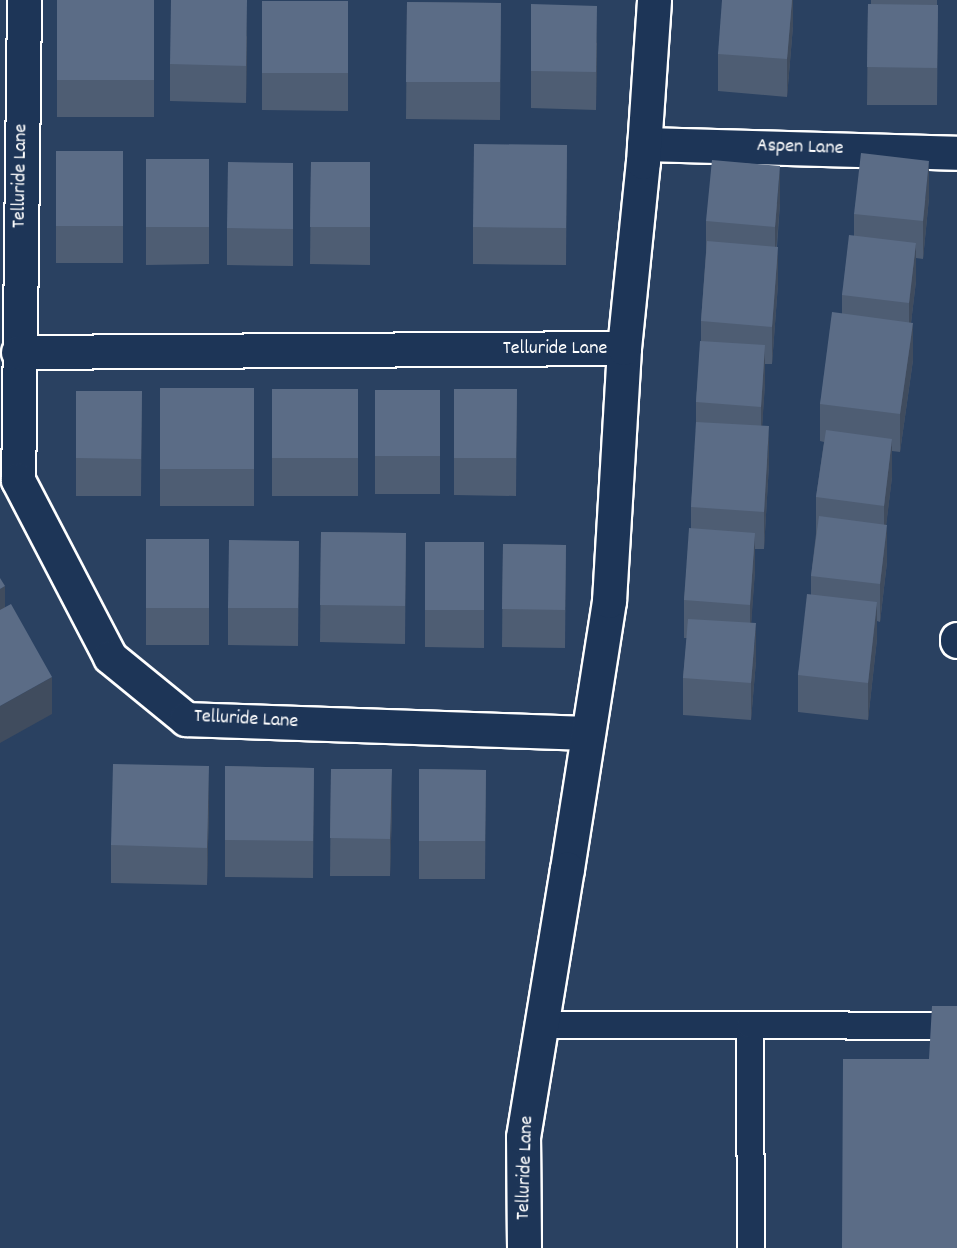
<!DOCTYPE html>
<style>
body{margin:0}
#map{position:relative;width:957px;height:1248px;overflow:hidden;background:#2a4161;font-family:Dekko,sans-serif}
div>[style]{position:absolute}
[style*='--x']{left:calc(var(--x)*1px);top:calc(var(--y)*1px);width:calc(var(--w)*1px);rotate:calc(var(--a)*1deg)}
.roads{filter:drop-shadow(2px 0 #fff) drop-shadow(-2px 0 #fff) drop-shadow(0 2px #fff) drop-shadow(0 -2px #fff)}
.lane>*{height:26px;margin:-13px;padding:0 13px;transform-origin:13px;border-radius:13px;background:#1d3557}
.street>*{height:33px;margin:-16.5px;padding:0 16.5px;transform-origin:16.5px;border-radius:16.5px;background:#1d3557}
.secondary>*{height:33px;margin:-16.5px;padding:0 16.5px;transform-origin:16.5px;border-radius:16.5px;background:#1d3557}
.wall>*{inset:0;background:#4e5d73}
.shaded-wall>*{inset:0;background:#404c5e}
.building>*{inset:0;background:#5b6c86}
span{translate:-50% -50%;white-space:nowrap;text-align:center;line-height:1.15;-webkit-text-stroke:6px #1d3557;paint-order:stroke}
.street-label{font-size:20px;color:#fff}
</style>
<div id="map">
<div class="roads">
<div class="lane">
<div style="--x:542;--y:1025;--w:208;--a:0"></div>
<div style="--x:751;--y:1248;--w:223;--a:-90.3"></div>
<div style="--x:750;--y:1025;--w:207;--a:0.3"></div>
</div>
<div class="street">
<div style="--x:24;--y:0;--w:480;--a:90.7"></div>
<div style="--x:18;--y:480;--w:199;--a:62.5"></div>
<div style="--x:110;--y:657;--w:98;--a:39.2"></div>
<div style="--x:186;--y:719;--w:400;--a:2"></div>
<div style="--x:644;--y:144;--w:313;--a:1.6"></div>
<div style="--x:18;--y:352;--w:606;--a:-0.38"></div>
<div style="--x:957;--y:639;--w:2;--a:90"></div>
<div style="--x:567;--y:869;--w:271;--a:-81.1"></div>
<div style="--x:609;--y:601;--w:253;--a:-86.6"></div>
<div style="--x:624;--y:348;--w:187;--a:-84.2"></div>
<div style="--x:643;--y:162;--w:162;--a:-86.1"></div>
</div>
<div class="secondary">
<div style="--x:524;--y:1248;--w:111;--a:-90.5"></div>
<div style="--x:523;--y:1137;--w:272;--a:-80.7"></div>
</div>
</div>
<div class="wall">
<div style="clip-path:polygon(57px 0,154px 0,154px 117px,57px 117px)"></div>
<div style="clip-path:polygon(793px 0,793px 26px,787px 97px,718px 91px,718px 54px)"></div>
<div style="clip-path:polygon(871px 0,937px 0,937px 5px,938px 5px,937px 105px,867px 105px,868px 4px,871px 4px)"></div>
<div style="clip-path:polygon(262px 1px,348px 1px,348px 111px,262px 110px)"></div>
<div style="clip-path:polygon(407px 2px,501px 3px,500px 120px,406px 119px)"></div>
<div style="clip-path:polygon(531px 4px,597px 43px,596px 110px,531px 108px)"></div>
<div style="clip-path:polygon(247px 36px,246px 103px,170px 101px,170px 64px)"></div>
<div style="clip-path:polygon(567px 145px,566px 265px,473px 264px,473px 227px)"></div>
<div style="clip-path:polygon(56px 151px,123px 151px,123px 263px,56px 263px)"></div>
<div style="clip-path:polygon(146px 159px,209px 159px,209px 264px,146px 265px)"></div>
<div style="clip-path:polygon(311px 162px,370px 162px,370px 265px,310px 264px)"></div>
<div style="clip-path:polygon(293px 163px,293px 266px,227px 265px,227px 228px)"></div>
<div style="clip-path:polygon(929px 198px,923px 259px,916px 258px,916px 281px,911px 323px,913px 360px,900px 452px,892px 451px,892px 477px,886px 525px,887px 562px,880px 622px,877px 621px,877px 639px,868px 720px,798px 712px,798px 675px,811px 595px,811px 576px,816px 534px,816px 497px,824px 442px,820px 441px,820px 404px,842px 313px,842px 295px,854px 236px,854px 214px)"></div>
<div style="clip-path:polygon(780px 203px,777px 247px,778px 284px,772px 364px,765px 364px,765px 383px,762px 426px,769px 464px,764px 549px,755px 549px,755px 570px,751px 623px,756px 661px,751px 720px,683px 715px,683px 678px,687px 638px,684px 638px,684px 600px,691px 528px,691px 507px,696px 434px,696px 402px,701px 341px,701px 321px,706px 252px,706px 221px)"></div>
<div style="clip-path:polygon(160px 388px,254px 388px,254px 506px,160px 506px)"></div>
<div style="clip-path:polygon(272px 389px,358px 389px,358px 496px,272px 496px)"></div>
<div style="clip-path:polygon(454px 389px,517px 389px,516px 496px,454px 495px)"></div>
<div style="clip-path:polygon(375px 390px,440px 390px,440px 494px,375px 494px)"></div>
<div style="clip-path:polygon(76px 391px,142px 391px,141px 496px,76px 496px)"></div>
<div style="clip-path:polygon(321px 532px,406px 533px,405px 644px,320px 642px)"></div>
<div style="clip-path:polygon(146px 539px,209px 539px,209px 645px,146px 645px)"></div>
<div style="clip-path:polygon(299px 541px,298px 646px,228px 645px,228px 608px)"></div>
<div style="clip-path:polygon(425px 542px,484px 542px,484px 648px,425px 647px)"></div>
<div style="clip-path:polygon(503px 544px,566px 545px,565px 648px,502px 647px)"></div>
<div style="clip-path:polygon(225px 766px,314px 768px,313px 878px,225px 877px)"></div>
<div style="clip-path:polygon(331px 769px,392px 807px,390px 876px,330px 876px)"></div>
<div style="clip-path:polygon(419px 769px,486px 770px,485px 879px,419px 879px)"></div>
<div style="clip-path:polygon(209px 804px,207px 885px,111px 883px,111px 845px)"></div>
</div>
<div class="shaded-wall">
<div style="clip-path:polygon(247px 0,247px 36px,246px 103px,246px 66px)"></div>
<div style="clip-path:polygon(792px 0,793px 0,793px 26px,787px 97px,787px 59px)"></div>
<div style="clip-path:polygon(597px 6px,597px 43px,596px 110px,596px 72px)"></div>
<div style="clip-path:polygon(929px 161px,929px 198px,923px 259px,923px 221px)"></div>
<div style="clip-path:polygon(780px 166px,780px 203px,775px 264px,775px 227px)"></div>
<div style="clip-path:polygon(916px 243px,916px 281px,909px 340px,909px 303px)"></div>
<div style="clip-path:polygon(778px 247px,778px 284px,772px 364px,772px 327px)"></div>
<div style="clip-path:polygon(913px 323px,913px 360px,900px 452px,900px 414px)"></div>
<div style="clip-path:polygon(765px 345px,765px 383px,761px 445px,761px 407px)"></div>
<div style="clip-path:polygon(769px 426px,769px 464px,764px 549px,764px 512px)"></div>
<div style="clip-path:polygon(892px 439px,892px 477px,884px 544px,884px 506px)"></div>
<div style="clip-path:polygon(887px 525px,887px 562px,880px 622px,880px 584px)"></div>
<div style="clip-path:polygon(755px 533px,755px 570px,750px 642px,750px 605px)"></div>
<div style="clip-path:polygon(5px 586px,5px 623px,0 626px,0 589px)"></div>
<div style="clip-path:polygon(877px 602px,877px 639px,868px 720px,868px 683px)"></div>
<div style="clip-path:polygon(756px 623px,756px 661px,751px 720px,751px 683px)"></div>
<div style="clip-path:polygon(52px 677px,52px 714px,0 743px,0 706px)"></div>
<div style="clip-path:polygon(209px 766px,209px 804px,207px 885px,207px 848px)"></div>
<div style="clip-path:polygon(392px 769px,392px 807px,390px 876px,390px 839px)"></div>
</div>
<div class="building">
<div style="clip-path:polygon(57px 0,154px 0,154px 80px,57px 80px)"></div>
<div style="clip-path:polygon(171px 0,247px 0,246px 66px,170px 64px)"></div>
<div style="clip-path:polygon(722px 0,792px 0,787px 59px,718px 54px)"></div>
<div style="clip-path:polygon(262px 1px,348px 1px,348px 73px,262px 73px)"></div>
<div style="clip-path:polygon(407px 2px,501px 3px,500px 82px,406px 82px)"></div>
<div style="clip-path:polygon(531px 4px,597px 6px,596px 72px,531px 71px)"></div>
<div style="clip-path:polygon(868px 4px,938px 5px,937px 68px,867px 67px)"></div>
<div style="clip-path:polygon(474px 144px,567px 145px,566px 228px,473px 227px)"></div>
<div style="clip-path:polygon(56px 151px,123px 151px,123px 226px,56px 226px)"></div>
<div style="clip-path:polygon(861px 153px,929px 161px,923px 221px,854px 214px)"></div>
<div style="clip-path:polygon(146px 159px,209px 159px,209px 227px,146px 227px)"></div>
<div style="clip-path:polygon(712px 160px,780px 166px,775px 227px,706px 221px)"></div>
<div style="clip-path:polygon(228px 162px,293px 163px,293px 229px,227px 228px)"></div>
<div style="clip-path:polygon(311px 162px,370px 162px,370px 227px,310px 227px)"></div>
<div style="clip-path:polygon(849px 235px,916px 243px,909px 303px,842px 295px)"></div>
<div style="clip-path:polygon(707px 241px,778px 247px,772px 327px,701px 321px)"></div>
<div style="clip-path:polygon(832px 312px,913px 323px,900px 414px,820px 404px)"></div>
<div style="clip-path:polygon(700px 341px,765px 345px,761px 407px,696px 402px)"></div>
<div style="clip-path:polygon(160px 388px,254px 388px,254px 469px,160px 469px)"></div>
<div style="clip-path:polygon(272px 389px,358px 389px,358px 458px,272px 458px)"></div>
<div style="clip-path:polygon(454px 389px,517px 389px,516px 458px,454px 458px)"></div>
<div style="clip-path:polygon(375px 390px,440px 390px,440px 456px,375px 456px)"></div>
<div style="clip-path:polygon(76px 391px,142px 391px,141px 459px,76px 458px)"></div>
<div style="clip-path:polygon(696px 422px,769px 426px,764px 512px,691px 507px)"></div>
<div style="clip-path:polygon(826px 430px,892px 439px,884px 506px,816px 497px)"></div>
<div style="clip-path:polygon(819px 516px,887px 525px,880px 584px,811px 576px)"></div>
<div style="clip-path:polygon(689px 528px,755px 533px,750px 605px,684px 600px)"></div>
<div style="clip-path:polygon(321px 532px,406px 533px,405px 606px,320px 605px)"></div>
<div style="clip-path:polygon(146px 539px,209px 539px,209px 608px,146px 608px)"></div>
<div style="clip-path:polygon(229px 540px,299px 541px,298px 608px,228px 608px)"></div>
<div style="clip-path:polygon(425px 542px,484px 542px,484px 610px,425px 610px)"></div>
<div style="clip-path:polygon(503px 544px,566px 545px,565px 610px,502px 609px)"></div>
<div style="clip-path:polygon(0 578px,5px 586px,0 589px)"></div>
<div style="clip-path:polygon(807px 594px,877px 602px,868px 683px,798px 675px)"></div>
<div style="clip-path:polygon(11px 604px,52px 677px,0 706px,0 610px)"></div>
<div style="clip-path:polygon(688px 619px,756px 623px,751px 683px,683px 678px)"></div>
<div style="clip-path:polygon(113px 764px,209px 766px,207px 848px,111px 845px)"></div>
<div style="clip-path:polygon(225px 766px,314px 768px,313px 841px,225px 840px)"></div>
<div style="clip-path:polygon(331px 769px,392px 769px,390px 839px,330px 838px)"></div>
<div style="clip-path:polygon(419px 769px,486px 770px,485px 841px,419px 841px)"></div>
<div style="clip-path:polygon(932px 1006px,957px 1006px,957px 1248px,842px 1248px,843px 1059px,929px 1059px)"></div>
</div>
<div class="street-label">
<span style="left:800px;top:148px;rotate:2deg">Aspen Lane</span>
<span style="left:21px;top:176px;rotate:-89deg">Telluride Lane</span>
<span style="left:555px;top:349px">Telluride Lane</span>
<span style="left:246px;top:720px;rotate:3deg">Telluride Lane</span>
<span style="left:526px;top:1168px;rotate:-88deg">Telluride Lane</span>
</div>
</div>
